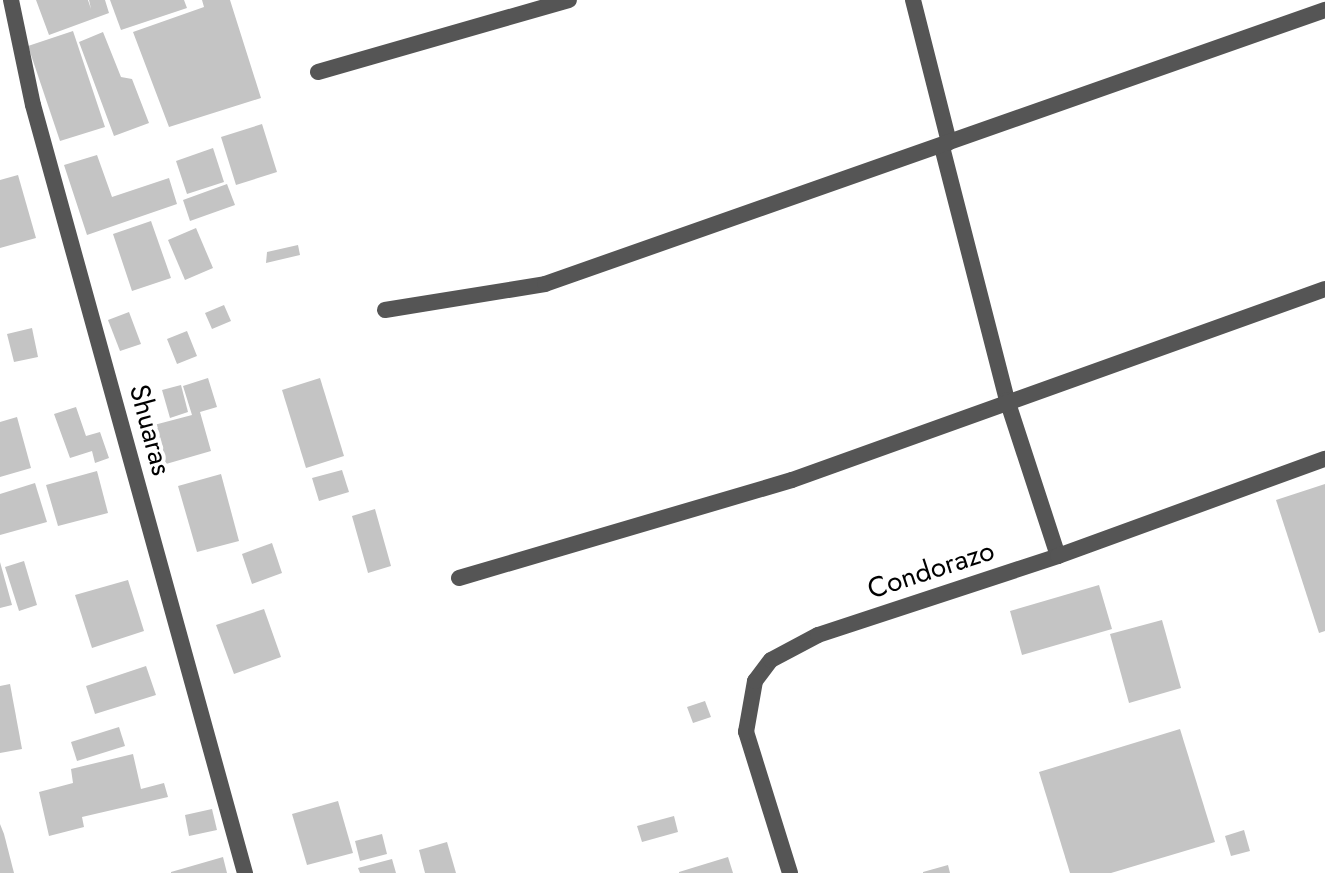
<!DOCTYPE html>
<style>
body{margin:0}
#map{position:relative;width:1325px;height:873px;overflow:hidden;background:#fff;font-family:Jost,sans-serif}
div>[style]{position:absolute}
[style*='--x']{left:calc(var(--x)*1px);top:calc(var(--y)*1px);width:calc(var(--w)*1px);rotate:calc(var(--a)*1deg)}
.building>*{inset:0;background:#c4c4c4}
.street>*{height:16px;margin:-8px;padding:0 8px;transform-origin:8px;border-radius:8px;background:#555}
span{translate:-50% -50%;white-space:nowrap;text-align:center;line-height:1.15;-webkit-text-stroke:8px #fff;paint-order:stroke}
.street-label{font-size:28px;color:#000}
</style>
<div id="map">
<div class="building">
<div style="clip-path:polygon(36px 0,88px 0,91px 9px,89px 0,105px 0,109px 13px,49px 35px)"></div>
<div style="clip-path:polygon(110px 0,184px 0,187px 8px,121px 30px)"></div>
<div style="clip-path:polygon(202px 0,230px 0,261px 98px,169px 127px,133px 32px,204px 7px)"></div>
<div style="clip-path:polygon(73px 31px,105px 127px,60px 141px,28px 46px)"></div>
<div style="clip-path:polygon(103px 32px,121px 77px,132px 79px,149px 123px,114px 136px,79px 42px)"></div>
<div style="clip-path:polygon(262px 124px,277px 172px,236px 185px,221px 137px)"></div>
<div style="clip-path:polygon(213px 148px,224px 182px,187px 194px,176px 161px)"></div>
<div style="clip-path:polygon(97px 155px,112px 197px,169px 178px,177px 204px,87px 235px,64px 165px)"></div>
<div style="clip-path:polygon(18px 175px,36px 238px,0 248px,0 180px)"></div>
<div style="clip-path:polygon(227px 184px,235px 205px,190px 221px,183px 200px)"></div>
<div style="clip-path:polygon(151px 221px,171px 278px,132px 291px,113px 234px)"></div>
<div style="clip-path:polygon(196px 228px,213px 268px,185px 280px,168px 240px)"></div>
<div style="clip-path:polygon(298px 245px,300px 255px,266px 263px,267px 252px)"></div>
<div style="clip-path:polygon(224px 305px,231px 321px,212px 329px,205px 313px)"></div>
<div style="clip-path:polygon(129px 312px,141px 344px,120px 351px,108px 320px)"></div>
<div style="clip-path:polygon(32px 328px,38px 357px,14px 362px,7px 334px)"></div>
<div style="clip-path:polygon(187px 331px,197px 356px,177px 364px,167px 339px)"></div>
<div style="clip-path:polygon(208px 378px,217px 407px,200px 412px,211px 451px,166px 464px,154px 425px,192px 415px,183px 386px)"></div>
<div style="clip-path:polygon(320px 378px,344px 456px,306px 468px,282px 390px)"></div>
<div style="clip-path:polygon(181px 385px,188px 412px,170px 418px,162px 390px)"></div>
<div style="clip-path:polygon(76px 407px,86px 436px,100px 432px,109px 458px,95px 463px,92px 451px,70px 458px,54px 414px)"></div>
<div style="clip-path:polygon(17px 417px,31px 468px,0 477px,0 422px)"></div>
<div style="clip-path:polygon(342px 470px,349px 492px,319px 501px,312px 478px)"></div>
<div style="clip-path:polygon(97px 471px,108px 513px,58px 526px,46px 485px)"></div>
<div style="clip-path:polygon(221px 474px,239px 541px,197px 552px,178px 486px)"></div>
<div style="clip-path:polygon(35px 483px,47px 522px,0 535px,0 494px)"></div>
<div style="clip-path:polygon(1325px 484px,1325px 631px,1319px 633px,1276px 500px)"></div>
<div style="clip-path:polygon(375px 509px,391px 566px,368px 573px,352px 516px)"></div>
<div style="clip-path:polygon(272px 543px,282px 573px,252px 584px,242px 554px)"></div>
<div style="clip-path:polygon(24px 561px,37px 605px,19px 611px,5px 567px)"></div>
<div style="clip-path:polygon(0 562px,12px 605px,0 608px)"></div>
<div style="clip-path:polygon(128px 580px,144px 631px,92px 648px,75px 595px)"></div>
<div style="clip-path:polygon(1099px 585px,1112px 629px,1022px 655px,1010px 611px)"></div>
<div style="clip-path:polygon(264px 609px,281px 657px,234px 674px,216px 625px)"></div>
<div style="clip-path:polygon(1162px 620px,1181px 688px,1129px 703px,1110px 634px)"></div>
<div style="clip-path:polygon(146px 666px,156px 695px,95px 714px,86px 686px)"></div>
<div style="clip-path:polygon(10px 684px,22px 749px,0 753px,0 686px)"></div>
<div style="clip-path:polygon(705px 701px,711px 717px,693px 723px,687px 707px)"></div>
<div style="clip-path:polygon(119px 727px,125px 746px,77px 761px,71px 742px)"></div>
<div style="clip-path:polygon(1180px 729px,1215px 842px,1111px 873px,1070px 873px,1039px 772px)"></div>
<div style="clip-path:polygon(133px 754px,141px 789px,164px 783px,168px 797px,82px 817px,84px 827px,49px 836px,39px 792px,73px 783px,71px 769px)"></div>
<div style="clip-path:polygon(338px 801px,353px 853px,307px 865px,292px 814px)"></div>
<div style="clip-path:polygon(212px 809px,217px 830px,189px 836px,185px 815px)"></div>
<div style="clip-path:polygon(674px 816px,678px 832px,642px 842px,637px 826px)"></div>
<div style="clip-path:polygon(0 824px,4px 834px,14px 873px,0 873px)"></div>
<div style="clip-path:polygon(1244px 830px,1250px 851px,1231px 856px,1225px 836px)"></div>
<div style="clip-path:polygon(382px 834px,387px 854px,360px 861px,355px 841px)"></div>
<div style="clip-path:polygon(447px 842px,456px 873px,425px 873px,419px 850px)"></div>
<div style="clip-path:polygon(223px 857px,227px 873px,171px 873px,171px 872px)"></div>
<div style="clip-path:polygon(728px 857px,733px 873px,679px 873px,679px 872px)"></div>
<div style="clip-path:polygon(392px 859px,396px 873px,360px 873px,358px 868px)"></div>
<div style="clip-path:polygon(948px 865px,950px 873px,923px 873px,923px 872px)"></div>
</div>
<div class="street">
<div style="--x:11;--y:0;--w:107;--a:78.2"></div>
<div style="--x:33;--y:105;--w:797;--a:74.57"></div>
<div style="--x:913;--y:0;--w:146;--a:75.8"></div>
<div style="--x:949;--y:142;--w:9;--a:144"></div>
<div style="--x:942;--y:147;--w:261;--a:75.6"></div>
<div style="--x:1007;--y:400;--w:164;--a:71.9"></div>
<div style="--x:318;--y:72;--w:261;--a:-16"></div>
<div style="--x:385;--y:310;--w:162;--a:-9.2"></div>
<div style="--x:545;--y:284;--w:827;--a:-19.36"></div>
<div style="--x:459;--y:578;--w:347;--a:-16.4"></div>
<div style="--x:792;--y:480;--w:566;--a:-19.72"></div>
<div style="--x:790;--y:873;--w:148;--a:-107.3"></div>
<div style="--x:746;--y:732;--w:52;--a:-80"></div>
<div style="--x:755;--y:681;--w:26;--a:-53"></div>
<div style="--x:771;--y:660;--w:53;--a:-28"></div>
<div style="--x:818;--y:635;--w:253;--a:-18.2"></div>
<div style="--x:1058;--y:556;--w:284;--a:-20"></div>
</div>
<div class="street-label">
<span style="left:150px;top:430px;rotate:75deg">Shuaras</span>
<span style="left:931px;top:570px;rotate:-18deg">Condorazo</span>
</div>
</div>
